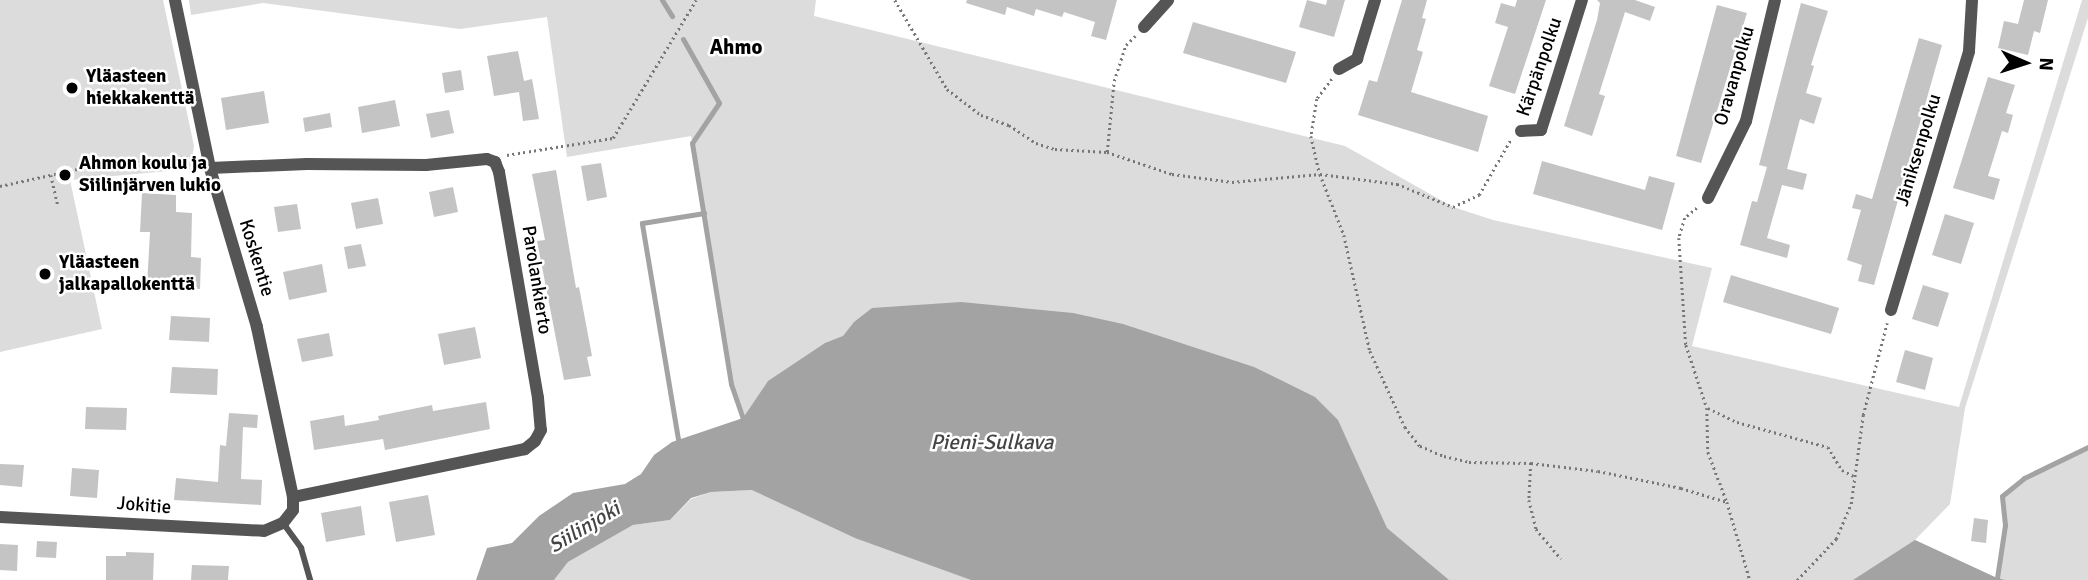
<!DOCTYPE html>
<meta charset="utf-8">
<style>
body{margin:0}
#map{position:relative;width:2088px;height:580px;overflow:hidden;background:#fff;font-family:Signika,sans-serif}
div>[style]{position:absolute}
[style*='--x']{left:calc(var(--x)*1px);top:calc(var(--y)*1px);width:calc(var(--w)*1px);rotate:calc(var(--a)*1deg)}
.green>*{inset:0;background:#dcdcdc}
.water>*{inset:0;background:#a3a3a3}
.stream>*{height:5px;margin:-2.5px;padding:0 2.5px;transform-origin:2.5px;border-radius:2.5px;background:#a3a3a3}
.building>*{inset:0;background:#c4c4c4}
.path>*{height:2.5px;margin-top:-1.25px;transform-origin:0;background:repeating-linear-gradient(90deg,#777 0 2px,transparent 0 5.5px)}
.service>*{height:6px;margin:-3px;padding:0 3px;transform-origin:3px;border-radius:3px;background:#555}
.minor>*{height:12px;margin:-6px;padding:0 6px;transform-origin:6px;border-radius:6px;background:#555}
.dots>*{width:19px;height:19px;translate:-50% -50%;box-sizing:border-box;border:4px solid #fff;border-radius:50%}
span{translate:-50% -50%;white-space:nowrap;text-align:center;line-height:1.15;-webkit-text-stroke:5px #fff;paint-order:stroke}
.street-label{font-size:19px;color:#000}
.poi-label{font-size:19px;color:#000;font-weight:700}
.left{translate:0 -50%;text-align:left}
.neighbourhood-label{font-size:21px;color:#000;font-weight:700}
.water-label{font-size:21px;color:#444;font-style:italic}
.north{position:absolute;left:1990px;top:28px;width:70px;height:70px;-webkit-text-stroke:5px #fff;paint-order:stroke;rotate:93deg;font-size:19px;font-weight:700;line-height:28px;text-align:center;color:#000}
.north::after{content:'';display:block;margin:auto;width:24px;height:32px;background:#000;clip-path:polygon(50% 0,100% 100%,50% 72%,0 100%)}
</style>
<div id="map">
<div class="green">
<div style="clip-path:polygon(0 0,163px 0,194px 146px,190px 169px,70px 180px,102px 329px,0 352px)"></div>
<div style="clip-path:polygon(189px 0,816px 0,814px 16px,1345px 146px,1453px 207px,1493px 220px,1712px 268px,1692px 346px,1959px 407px,2082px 0,2088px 0,2088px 18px,1965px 408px,1950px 504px,1915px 540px,1997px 578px,2005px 525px,2002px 496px,2024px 478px,2088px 447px,2088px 580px,1337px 580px,743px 418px,731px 384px,691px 136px,567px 157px,547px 17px,460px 29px,263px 3px,191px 15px)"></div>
<div style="clip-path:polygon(753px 490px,1315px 580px,554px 580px,568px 562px,633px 525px,670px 520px,691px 499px,711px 492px)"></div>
</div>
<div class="water">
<div style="clip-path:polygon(961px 302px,1073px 313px,1123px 324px,1254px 367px,1315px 397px,1338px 420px,1387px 528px,1449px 580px,971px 580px,855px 538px,752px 490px,711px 492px,691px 498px,670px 520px,633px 525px,568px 562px,554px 580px,476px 580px,487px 548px,512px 543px,539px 516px,573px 493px,625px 484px,641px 474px,654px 455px,672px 442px,743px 418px,768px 381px,825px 343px,843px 336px,854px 322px,872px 308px)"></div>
<div style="clip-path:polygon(1915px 540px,1997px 578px,2005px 580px,1853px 580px)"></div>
</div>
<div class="stream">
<div style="--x:662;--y:0;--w:19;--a:58"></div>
<div style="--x:683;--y:39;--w:73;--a:60.6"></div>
<div style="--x:719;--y:103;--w:48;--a:124"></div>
<div style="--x:692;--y:143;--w:244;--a:80.8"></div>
<div style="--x:731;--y:384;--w:36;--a:71"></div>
<div style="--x:679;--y:445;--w:225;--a:-99.5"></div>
<div style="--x:642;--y:223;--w:63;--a:-9.2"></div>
<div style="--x:1997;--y:578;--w:54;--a:-81.4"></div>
<div style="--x:2005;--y:525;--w:29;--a:-96"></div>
<div style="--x:2002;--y:496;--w:28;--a:-39"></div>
<div style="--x:2024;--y:478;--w:71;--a:-25.8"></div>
</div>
<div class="building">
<div style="clip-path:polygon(967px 0,1117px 0,1106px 40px,1091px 36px,1095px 22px,1064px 12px,1062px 17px,1036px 9px,1034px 16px,1007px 7px,1005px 15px,966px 3px)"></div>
<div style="clip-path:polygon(1307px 0,1326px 5px,1327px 0,1345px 0,1334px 37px,1299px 27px)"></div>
<div style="clip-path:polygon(1402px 0,1427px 0,1422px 18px,1426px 19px,1417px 50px,1423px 52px,1411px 92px,1488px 116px,1478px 152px,1358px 115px,1369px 80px,1377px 82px)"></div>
<div style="clip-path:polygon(1517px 0,1546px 0,1515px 94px,1489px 86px,1508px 27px,1495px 23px,1501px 3px,1515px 7px)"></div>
<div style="clip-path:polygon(1597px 0,1635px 0,1655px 7px,1650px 21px,1625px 12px,1599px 94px,1605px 96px,1592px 136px,1564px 126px,1597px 20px,1600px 3px)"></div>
<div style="clip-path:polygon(2024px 0,2048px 0,2040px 33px,2034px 31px,2028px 55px,1998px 48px,2004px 21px,2018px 24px)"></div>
<div style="clip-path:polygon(1801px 3px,1828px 11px,1811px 65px,1814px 66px,1806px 93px,1822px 98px,1814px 124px,1800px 119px,1787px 169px,1807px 174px,1803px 190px,1782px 185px,1767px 238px,1790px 245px,1787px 258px,1740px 245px,1752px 201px,1757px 202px,1767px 167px,1759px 165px)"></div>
<div style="clip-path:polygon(1717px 5px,1747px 13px,1701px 163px,1676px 156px)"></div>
<div style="clip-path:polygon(1193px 22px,1296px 52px,1286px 83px,1183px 53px)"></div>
<div style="clip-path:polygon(1919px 38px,1942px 45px,1874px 285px,1858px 281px,1862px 265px,1847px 260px,1861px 210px,1852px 208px,1856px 194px,1872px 199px)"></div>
<div style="clip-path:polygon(518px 51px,524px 81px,532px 79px,539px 119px,523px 121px,519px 92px,494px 96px,487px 56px)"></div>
<div style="clip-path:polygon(461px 70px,464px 90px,445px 93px,442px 73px)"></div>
<div style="clip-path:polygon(1988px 77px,2015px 85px,2006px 113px,2013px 115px,2008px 133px,2002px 131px,1988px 176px,2000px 179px,1994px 200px,1953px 188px)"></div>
<div style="clip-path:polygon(264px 91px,269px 123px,226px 130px,221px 98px)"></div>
<div style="clip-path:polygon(395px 100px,400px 126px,362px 133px,358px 107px)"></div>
<div style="clip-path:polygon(449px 110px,454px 133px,431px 138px,426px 114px)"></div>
<div style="clip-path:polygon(330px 113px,332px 127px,305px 132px,303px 118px)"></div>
<div style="clip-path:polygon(1542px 161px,1645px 190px,1649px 176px,1675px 183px,1662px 230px,1533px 194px)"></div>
<div style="clip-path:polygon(601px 163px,607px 197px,587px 201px,581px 166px)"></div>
<div style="clip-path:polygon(556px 170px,576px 288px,579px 287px,592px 356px,587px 357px,591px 376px,564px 380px,537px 241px,545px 240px,532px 174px)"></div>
<div style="clip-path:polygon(453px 187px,458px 212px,434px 217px,429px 192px)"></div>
<div style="clip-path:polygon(142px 193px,176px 195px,176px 212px,192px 213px,191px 257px,201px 258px,200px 289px,147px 286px,150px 232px,140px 232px)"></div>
<div style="clip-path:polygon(378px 198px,383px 224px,356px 229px,351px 203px)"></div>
<div style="clip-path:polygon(297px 204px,301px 229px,278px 232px,274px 207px)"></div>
<div style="clip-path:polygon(1945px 214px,1974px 223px,1961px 264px,1932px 255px)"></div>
<div style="clip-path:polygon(361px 244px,366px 266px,348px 269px,344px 247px)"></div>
<div style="clip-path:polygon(322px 264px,327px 292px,289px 300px,283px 272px)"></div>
<div style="clip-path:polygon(1731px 275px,1839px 308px,1831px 334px,1723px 302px)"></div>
<div style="clip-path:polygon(1923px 285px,1949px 293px,1938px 327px,1912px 319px)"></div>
<div style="clip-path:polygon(171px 316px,210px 318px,209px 342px,169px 340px)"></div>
<div style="clip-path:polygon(475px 327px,481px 358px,444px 365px,438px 334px)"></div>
<div style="clip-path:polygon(329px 333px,333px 356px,302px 362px,297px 339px)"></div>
<div style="clip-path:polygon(1905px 350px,1933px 358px,1925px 390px,1896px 382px)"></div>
<div style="clip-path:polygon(172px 367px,218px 369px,217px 395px,170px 393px)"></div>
<div style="clip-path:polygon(486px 402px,490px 429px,385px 450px,383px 439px,314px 450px,310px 421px,344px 415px,345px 426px,379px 420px,378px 416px,432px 405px,433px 411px)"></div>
<div style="clip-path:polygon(86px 407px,127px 408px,126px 430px,85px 429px)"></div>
<div style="clip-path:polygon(229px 413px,258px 415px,257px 428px,243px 427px,241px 479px,262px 480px,261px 505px,174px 500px,176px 478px,218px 482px,220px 445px,226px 446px)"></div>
<div style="clip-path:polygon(0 464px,24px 465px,22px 487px,0 485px)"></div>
<div style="clip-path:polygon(72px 468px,99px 470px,97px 498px,70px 496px)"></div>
<div style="clip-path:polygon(428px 495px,435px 535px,396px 542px,389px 502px)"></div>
<div style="clip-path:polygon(361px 506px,365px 535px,326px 542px,321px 513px)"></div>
<div style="clip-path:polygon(1974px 518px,1988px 520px,1986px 543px,1971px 541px)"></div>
<div style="clip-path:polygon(37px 541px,57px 542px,56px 558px,36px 557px)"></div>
<div style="clip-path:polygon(0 544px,18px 545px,17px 571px,0 570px)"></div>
<div style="clip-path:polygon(126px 552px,154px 553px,153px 580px,106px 580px,106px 556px,126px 556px)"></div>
<div style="clip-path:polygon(192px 565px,229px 566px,228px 580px,191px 580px)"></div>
</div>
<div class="path">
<div style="--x:895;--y:0;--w:103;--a:59.7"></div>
<div style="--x:947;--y:89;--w:43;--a:37.4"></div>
<div style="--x:981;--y:115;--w:30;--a:20"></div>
<div style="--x:1009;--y:125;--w:32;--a:34"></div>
<div style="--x:1036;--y:143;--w:20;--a:18"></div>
<div style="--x:1055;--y:149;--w:52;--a:3.3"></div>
<div style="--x:1107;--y:152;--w:69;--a:18.7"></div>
<div style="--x:1172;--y:174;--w:61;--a:7.6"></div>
<div style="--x:1232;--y:182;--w:88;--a:-5.2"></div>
<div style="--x:1320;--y:174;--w:66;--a:68.5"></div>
<div style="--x:1344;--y:235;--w:119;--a:77.4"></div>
<div style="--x:1370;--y:351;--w:84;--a:65.3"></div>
<div style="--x:1405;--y:427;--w:24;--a:52"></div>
<div style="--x:1420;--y:446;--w:26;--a:23"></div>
<div style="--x:1444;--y:456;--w:26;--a:13"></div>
<div style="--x:1469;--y:462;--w:62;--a:0.9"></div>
<div style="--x:1531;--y:463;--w:67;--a:6.8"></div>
<div style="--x:1598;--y:471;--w:85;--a:11.6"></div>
<div style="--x:1681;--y:488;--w:48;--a:16.9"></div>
<div style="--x:1727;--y:502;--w:81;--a:73.6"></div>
<div style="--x:1332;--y:79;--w:25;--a:127"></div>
<div style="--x:1317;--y:99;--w:37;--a:99"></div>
<div style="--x:1311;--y:136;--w:39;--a:77"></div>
<div style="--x:1320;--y:174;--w:78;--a:7.4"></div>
<div style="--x:1397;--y:184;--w:61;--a:22.3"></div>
<div style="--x:1453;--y:207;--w:29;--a:-25"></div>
<div style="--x:1479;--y:195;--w:64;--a:-60.3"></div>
<div style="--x:1107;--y:152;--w:71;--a:-84.4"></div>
<div style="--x:1114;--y:81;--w:38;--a:-72"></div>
<div style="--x:1126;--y:45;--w:13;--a:-45"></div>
<div style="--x:507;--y:155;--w:107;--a:-9.1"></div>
<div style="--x:613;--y:138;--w:161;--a:-59"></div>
<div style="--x:51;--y:175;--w:32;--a:77"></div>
<div style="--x:0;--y:186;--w:112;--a:-12.4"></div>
<div style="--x:109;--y:162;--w:84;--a:-3.4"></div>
<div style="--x:1697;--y:208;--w:16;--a:140"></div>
<div style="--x:1685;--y:218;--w:21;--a:107"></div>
<div style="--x:1679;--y:238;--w:107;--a:86.3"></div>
<div style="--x:1686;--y:345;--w:66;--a:71.6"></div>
<div style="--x:1707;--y:408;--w:44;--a:88.7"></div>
<div style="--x:1708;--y:452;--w:53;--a:69.2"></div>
<div style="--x:1708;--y:408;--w:32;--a:26"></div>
<div style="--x:1737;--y:422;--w:94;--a:15.4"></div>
<div style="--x:1828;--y:447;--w:27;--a:59"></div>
<div style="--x:1842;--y:470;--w:13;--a:27"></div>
<div style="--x:1531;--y:463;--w:37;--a:93"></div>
<div style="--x:1529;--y:500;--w:30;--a:76"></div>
<div style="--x:1536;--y:529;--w:39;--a:50"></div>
<div style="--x:1797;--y:580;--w:57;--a:-46.4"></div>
<div style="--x:1836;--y:539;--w:38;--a:-67"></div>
<div style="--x:1851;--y:504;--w:90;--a:-82.3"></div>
<div style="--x:1863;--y:415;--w:95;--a:-75.4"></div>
</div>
<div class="service">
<div style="--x:283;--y:523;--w:31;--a:54"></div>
<div style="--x:301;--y:548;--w:33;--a:74"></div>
</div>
<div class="minor">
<div style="--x:1144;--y:27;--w:36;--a:-48"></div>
<div style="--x:1339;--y:69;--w:21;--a:-29"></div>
<div style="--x:1357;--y:59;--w:62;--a:-73"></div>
<div style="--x:1521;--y:131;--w:20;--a:-3"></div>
<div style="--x:1541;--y:130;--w:136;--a:-72.5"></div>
<div style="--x:210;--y:168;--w:97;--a:-2.4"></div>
<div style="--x:307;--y:164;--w:119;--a:0.5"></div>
<div style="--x:426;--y:165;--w:61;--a:-5.6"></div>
<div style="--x:487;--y:159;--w:9;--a:21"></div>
<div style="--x:495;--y:162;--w:11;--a:68"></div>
<div style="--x:499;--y:172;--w:229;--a:80.2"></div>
<div style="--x:538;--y:398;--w:32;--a:85"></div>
<div style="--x:541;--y:430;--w:13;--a:119"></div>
<div style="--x:535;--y:441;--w:13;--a:141"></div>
<div style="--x:525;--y:449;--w:237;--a:168.3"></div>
<div style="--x:1708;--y:198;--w:86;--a:-63.7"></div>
<div style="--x:1746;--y:121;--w:124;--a:-76.5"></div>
<div style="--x:1891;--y:310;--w:270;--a:-73.2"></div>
<div style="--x:1969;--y:51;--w:51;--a:-86.6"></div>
<div style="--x:0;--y:517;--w:264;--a:3"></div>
<div style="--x:264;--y:531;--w:21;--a:-23"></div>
<div style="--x:283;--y:523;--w:16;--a:-52"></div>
<div style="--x:293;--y:510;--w:13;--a:-90"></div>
<div style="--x:293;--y:497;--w:174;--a:-102"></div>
<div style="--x:257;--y:327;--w:166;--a:-106.5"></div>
<div style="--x:210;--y:168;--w:172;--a:-101.8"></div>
</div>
<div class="dots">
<div style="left:72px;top:88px;background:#000"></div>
<div style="left:65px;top:175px;background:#000"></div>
<div style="left:45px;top:274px;background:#000"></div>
</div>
<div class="street-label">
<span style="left:1540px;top:67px;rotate:-71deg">Kärpänpolku</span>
<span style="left:1735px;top:76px;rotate:-74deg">Oravanpolku</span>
<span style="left:1919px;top:150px;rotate:-73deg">Jäniksenpolku</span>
<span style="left:256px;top:258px;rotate:73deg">Koskentie</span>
<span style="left:536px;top:280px;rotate:81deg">Parolankierto</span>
<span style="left:144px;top:506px;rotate:5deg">Jokitie</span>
</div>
<div class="poi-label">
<span class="left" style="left:86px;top:88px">Yläasteen<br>hiekkakenttä</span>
<span class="left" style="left:79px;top:175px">Ahmon koulu ja<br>Siilinjärven lukio</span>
<span class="left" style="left:59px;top:274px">Yläasteen<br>jalkapallokenttä</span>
</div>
<div class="neighbourhood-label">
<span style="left:736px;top:47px">Ahmo</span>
</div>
<div class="water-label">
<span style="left:992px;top:442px">Pieni-Sulkava</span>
<span style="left:584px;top:527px;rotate:-31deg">Siilinjoki</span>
</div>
<div class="north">N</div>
</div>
